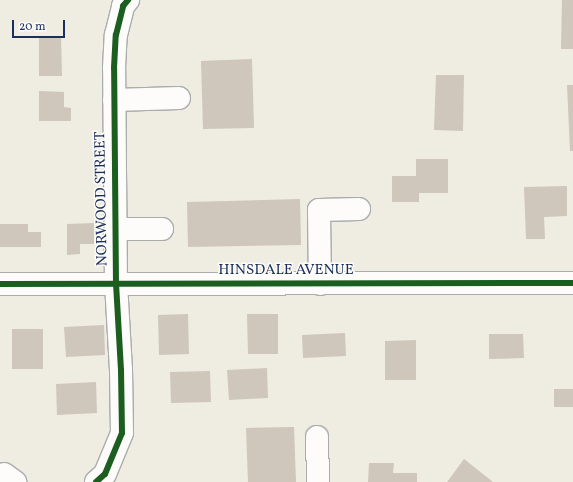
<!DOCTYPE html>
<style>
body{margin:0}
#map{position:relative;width:573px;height:482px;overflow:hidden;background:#efece2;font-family:Vollkorn,serif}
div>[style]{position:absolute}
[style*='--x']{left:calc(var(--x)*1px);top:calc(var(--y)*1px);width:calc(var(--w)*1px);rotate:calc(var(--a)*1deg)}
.building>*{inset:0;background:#cfc6bc}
.roads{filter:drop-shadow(1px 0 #aaacac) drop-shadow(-1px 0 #aaacac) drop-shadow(0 1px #aaacac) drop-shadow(0 -1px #aaacac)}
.minor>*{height:22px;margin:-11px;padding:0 11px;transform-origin:11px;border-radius:11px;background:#fdfcfb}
.cycleway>*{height:6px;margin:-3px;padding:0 3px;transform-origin:3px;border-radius:3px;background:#1b5e20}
span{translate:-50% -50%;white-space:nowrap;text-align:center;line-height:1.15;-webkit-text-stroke:3px #fdfcf7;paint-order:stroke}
.street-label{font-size:15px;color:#1b2f5e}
.scale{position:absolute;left:12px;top:20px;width:53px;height:18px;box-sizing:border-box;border:2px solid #1b2f5e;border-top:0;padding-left:5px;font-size:12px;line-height:14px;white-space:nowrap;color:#1b2f5e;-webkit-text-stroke:3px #fdfcf7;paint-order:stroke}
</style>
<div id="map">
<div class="building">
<div style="clip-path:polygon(562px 0,573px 0,573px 49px,561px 49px)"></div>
<div style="clip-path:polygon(39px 36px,61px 36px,62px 76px,39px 76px)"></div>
<div style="clip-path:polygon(252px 59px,254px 128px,203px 129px,201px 61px)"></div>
<div style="clip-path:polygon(436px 75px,464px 75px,463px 131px,434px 130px)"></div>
<div style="clip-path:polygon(567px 85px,573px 85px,573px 151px,570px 151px)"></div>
<div style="clip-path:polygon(39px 91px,64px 92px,64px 107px,71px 108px,71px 121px,39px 121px)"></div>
<div style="clip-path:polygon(416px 159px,448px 159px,448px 193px,419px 193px,419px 202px,392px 202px,392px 176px,416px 176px)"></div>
<div style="clip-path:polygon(567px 186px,567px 216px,544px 217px,545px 239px,526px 239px,524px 187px)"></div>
<div style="clip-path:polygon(300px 199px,301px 245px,188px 247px,187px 202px)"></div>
<div style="clip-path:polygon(94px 223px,94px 244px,80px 244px,80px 254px,67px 255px,67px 224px)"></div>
<div style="clip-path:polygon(0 224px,28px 224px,28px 232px,41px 232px,41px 247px,0 247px)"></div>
<div style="clip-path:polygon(188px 314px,189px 354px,159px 355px,158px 315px)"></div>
<div style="clip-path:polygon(247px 314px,278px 314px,278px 354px,248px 354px)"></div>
<div style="clip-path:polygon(104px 325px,105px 355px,66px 357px,64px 327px)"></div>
<div style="clip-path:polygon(12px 329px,43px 329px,43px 369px,12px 369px)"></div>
<div style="clip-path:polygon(345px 333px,346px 356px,303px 358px,302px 335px)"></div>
<div style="clip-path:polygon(489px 334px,523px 334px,524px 358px,489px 359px)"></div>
<div style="clip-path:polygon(416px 340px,416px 380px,385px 380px,385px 341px)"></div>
<div style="clip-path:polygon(267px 368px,268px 398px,229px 400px,227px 370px)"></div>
<div style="clip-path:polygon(210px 371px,211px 402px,171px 403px,170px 372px)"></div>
<div style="clip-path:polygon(96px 382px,97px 413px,57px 415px,56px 384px)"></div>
<div style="clip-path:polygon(554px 389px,573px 389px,573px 407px,554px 407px)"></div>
<div style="clip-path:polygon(294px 427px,296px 482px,248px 482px,246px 428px)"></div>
<div style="clip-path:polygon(464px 459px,493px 482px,447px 482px)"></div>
<div style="clip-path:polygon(369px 463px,394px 463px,393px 473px,417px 473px,417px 482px,368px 482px)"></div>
</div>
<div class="roads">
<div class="minor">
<div style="--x:114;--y:100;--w:65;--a:-1.8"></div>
<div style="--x:116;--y:229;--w:46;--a:0"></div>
<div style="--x:0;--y:284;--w:573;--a:-0.1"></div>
<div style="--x:320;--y:284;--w:74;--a:-90.8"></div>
<div style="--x:319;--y:210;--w:40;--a:-1.4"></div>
<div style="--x:317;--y:437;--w:45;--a:88.7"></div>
<div style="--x:4;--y:474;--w:14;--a:36"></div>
<div style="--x:96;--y:482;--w:12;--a:-42"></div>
<div style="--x:105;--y:474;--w:44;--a:-67.5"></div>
<div style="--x:122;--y:433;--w:63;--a:-90.9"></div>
<div style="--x:121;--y:370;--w:86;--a:-93.3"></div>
<div style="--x:116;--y:284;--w:216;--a:-90.5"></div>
<div style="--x:114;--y:68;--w:33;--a:-87"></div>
<div style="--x:116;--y:35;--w:30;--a:-76"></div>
<div style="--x:123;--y:6;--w:8;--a:-50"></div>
</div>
</div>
<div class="cycleway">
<div style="--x:0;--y:284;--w:573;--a:-0.1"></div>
<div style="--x:96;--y:482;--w:12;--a:-42"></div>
<div style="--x:105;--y:474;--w:44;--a:-67.5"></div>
<div style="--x:122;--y:433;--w:63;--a:-90.9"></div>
<div style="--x:121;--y:370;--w:86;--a:-93.3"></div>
<div style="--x:116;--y:284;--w:216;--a:-90.5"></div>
<div style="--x:114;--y:68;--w:33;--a:-87"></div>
<div style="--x:116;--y:35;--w:30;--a:-76"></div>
<div style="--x:123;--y:6;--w:8;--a:-50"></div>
</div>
<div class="street-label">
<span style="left:102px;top:199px;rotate:-91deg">NORWOOD STREET</span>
<span style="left:286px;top:271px">HINSDALE AVENUE</span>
</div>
<div class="scale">20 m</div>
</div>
